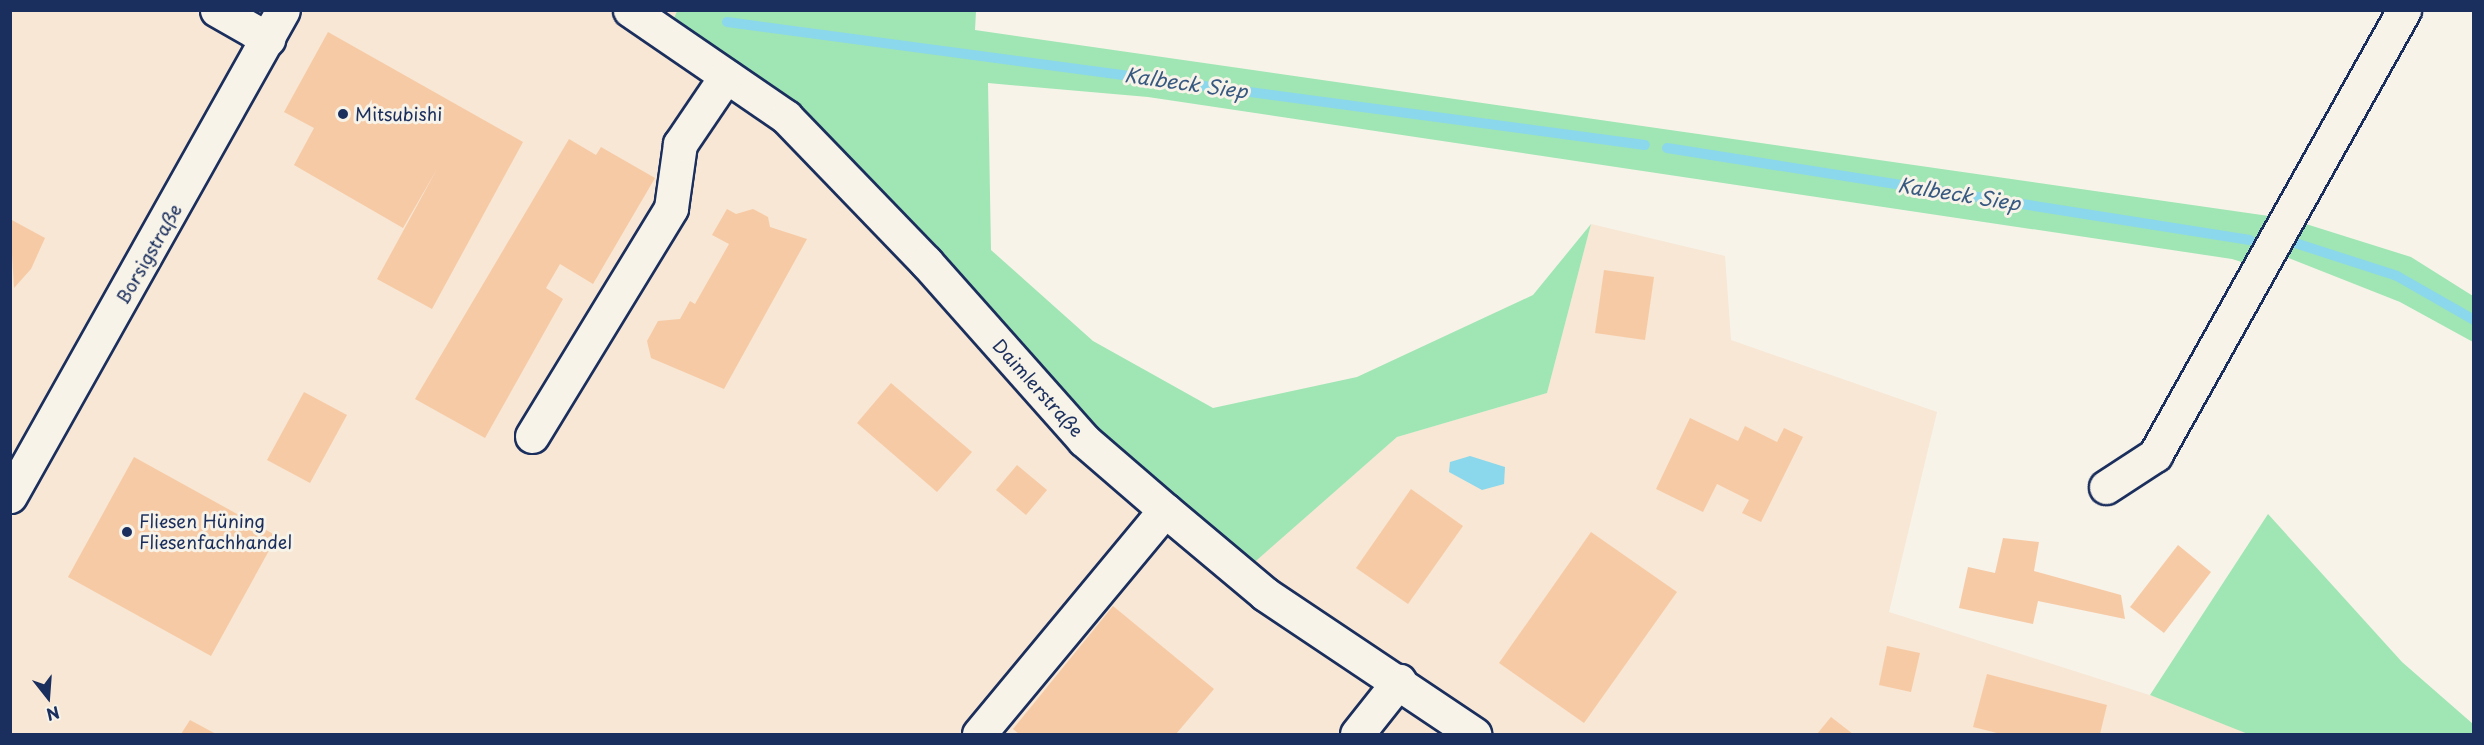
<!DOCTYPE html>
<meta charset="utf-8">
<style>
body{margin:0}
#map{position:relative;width:2484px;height:745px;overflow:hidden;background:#f7f3e8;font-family:"Playpen Sans",sans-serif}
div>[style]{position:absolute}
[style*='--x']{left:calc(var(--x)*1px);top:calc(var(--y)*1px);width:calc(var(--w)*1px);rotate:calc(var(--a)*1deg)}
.built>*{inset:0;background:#f7e7d4}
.green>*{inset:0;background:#9fe6b4}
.water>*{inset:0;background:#8bd7eb}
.stream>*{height:10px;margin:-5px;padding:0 5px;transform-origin:5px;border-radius:5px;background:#8bd7eb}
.building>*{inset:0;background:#f7caa6}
.roads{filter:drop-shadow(2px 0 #1b2f5e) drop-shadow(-2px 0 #1b2f5e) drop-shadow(0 2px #1b2f5e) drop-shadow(0 -2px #1b2f5e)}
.minor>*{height:33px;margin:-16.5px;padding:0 16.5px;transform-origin:16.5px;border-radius:16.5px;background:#f7f3e8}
.dots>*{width:16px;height:16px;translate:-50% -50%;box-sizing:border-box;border:3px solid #f7f3e8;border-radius:50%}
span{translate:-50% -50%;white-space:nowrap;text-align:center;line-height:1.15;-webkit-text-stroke:6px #f7f3e8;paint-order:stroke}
.poi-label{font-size:18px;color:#1b2f5e}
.left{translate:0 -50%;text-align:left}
.street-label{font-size:18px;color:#1b2f5e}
.water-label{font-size:20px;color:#375981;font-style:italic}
.frame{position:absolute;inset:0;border:12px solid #1b2f5e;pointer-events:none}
.north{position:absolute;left:18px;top:667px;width:60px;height:60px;-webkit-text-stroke:4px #f7f3e8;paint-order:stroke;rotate:163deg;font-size:16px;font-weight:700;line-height:24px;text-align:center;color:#1b2f5e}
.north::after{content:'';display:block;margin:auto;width:21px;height:27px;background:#1b2f5e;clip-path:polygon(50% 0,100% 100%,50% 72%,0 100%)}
</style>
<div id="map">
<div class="built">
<div style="clip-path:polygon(10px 11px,677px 11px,667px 35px,715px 68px,1241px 573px,1397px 437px,1547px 393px,1591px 224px,1725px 256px,1731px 340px,1937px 412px,1889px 612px,2190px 708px,2248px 734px,11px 734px)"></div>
</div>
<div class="green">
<div style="clip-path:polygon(677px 11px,976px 11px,975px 30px,2290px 219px,2411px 257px,2473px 296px,2473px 342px,2400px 302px,2281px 255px,2261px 268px,2232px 259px,1148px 97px,988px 83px,991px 250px,1093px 341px,1213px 408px,1357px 377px,1533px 295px,1591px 224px,1547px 393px,1397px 437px,1241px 574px,890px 225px,667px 35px)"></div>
<div style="clip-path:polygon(2268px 514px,2402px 662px,2473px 724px,2473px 734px,2248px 734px,2150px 695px)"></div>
</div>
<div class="water">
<div style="clip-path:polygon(1470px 456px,1505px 467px,1504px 484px,1482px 490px,1449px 472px,1450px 462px)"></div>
</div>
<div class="stream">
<div style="--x:727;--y:22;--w:926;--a:7.63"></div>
<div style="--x:1667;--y:148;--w:590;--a:8.97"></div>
<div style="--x:2292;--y:242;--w:110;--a:17.9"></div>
<div style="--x:2397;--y:276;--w:89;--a:29.7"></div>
</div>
<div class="building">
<div style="clip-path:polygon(328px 32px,523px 142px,432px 309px,377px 279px,437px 169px,403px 228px,294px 165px,314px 128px,284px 112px)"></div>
<div style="clip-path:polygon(569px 139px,596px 155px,601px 147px,655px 178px,593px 284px,560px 264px,546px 288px,563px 299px,485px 438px,415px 399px)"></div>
<div style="clip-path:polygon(727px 209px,736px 214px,753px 209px,768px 217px,770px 227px,807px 239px,724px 389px,651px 358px,647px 341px,658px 321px,680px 319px,690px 301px,695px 304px,729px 244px,712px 235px)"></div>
<div style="clip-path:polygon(10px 219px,45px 238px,31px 269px,14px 288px)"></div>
<div style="clip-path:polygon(1604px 270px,1654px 277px,1645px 340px,1595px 333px)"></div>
<div style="clip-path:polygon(891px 383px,972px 452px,937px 492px,857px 423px)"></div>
<div style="clip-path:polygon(304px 392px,347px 415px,310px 483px,267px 460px)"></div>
<div style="clip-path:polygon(1690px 418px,1738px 441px,1745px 426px,1777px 442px,1784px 428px,1803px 437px,1761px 522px,1742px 513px,1749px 500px,1717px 484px,1703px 512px,1656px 489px)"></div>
<div style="clip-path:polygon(134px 457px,277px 536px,211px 656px,68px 577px)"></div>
<div style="clip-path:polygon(1017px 465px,1047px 490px,1026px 515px,996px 490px)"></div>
<div style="clip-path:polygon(1411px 489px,1463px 526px,1408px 604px,1356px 568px)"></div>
<div style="clip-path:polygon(1591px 532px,1677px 592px,1584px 723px,1499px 663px)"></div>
<div style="clip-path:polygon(2003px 538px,2039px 542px,2034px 571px,2121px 595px,2125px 619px,2038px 601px,2033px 624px,1959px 608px,1968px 567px,1995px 573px)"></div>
<div style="clip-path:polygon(2178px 545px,2211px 572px,2164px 633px,2130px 607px)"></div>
<div style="clip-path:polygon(1113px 606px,1214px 689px,1176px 734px,1019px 734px,1013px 729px)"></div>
<div style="clip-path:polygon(1887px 646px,1920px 653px,1911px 692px,1879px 685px)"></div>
<div style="clip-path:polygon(1987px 674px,2107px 705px,2100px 734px,2001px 734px,1973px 727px)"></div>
<div style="clip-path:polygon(1831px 717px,1853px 734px,1817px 734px)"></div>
<div style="clip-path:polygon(190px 720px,216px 734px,181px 734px)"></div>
</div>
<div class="roads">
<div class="minor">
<div style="--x:217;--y:10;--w:59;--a:29.6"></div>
<div style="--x:630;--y:10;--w:189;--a:34.4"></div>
<div style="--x:786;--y:117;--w:202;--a:46"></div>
<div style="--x:926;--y:262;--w:238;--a:48.4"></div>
<div style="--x:1084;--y:440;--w:107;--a:40.8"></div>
<div style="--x:1165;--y:510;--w:131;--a:40"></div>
<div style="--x:1265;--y:594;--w:252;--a:33.8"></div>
<div style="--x:532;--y:436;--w:267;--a:-58.6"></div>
<div style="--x:671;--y:208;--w:65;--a:-82"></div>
<div style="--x:680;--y:144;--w:82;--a:-55.9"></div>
<div style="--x:2106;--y:487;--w:59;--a:-33.1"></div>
<div style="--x:2155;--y:455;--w:510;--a:-60.77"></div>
<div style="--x:10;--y:496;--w:557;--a:-60.68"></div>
<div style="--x:979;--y:734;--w:291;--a:-50.3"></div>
<div style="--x:1357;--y:734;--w:68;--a:-51.6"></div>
</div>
</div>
<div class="dots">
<div style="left:343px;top:114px;background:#1b2f5e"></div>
<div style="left:127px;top:532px;background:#1b2f5e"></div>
</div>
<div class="poi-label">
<span class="left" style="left:355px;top:114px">Mitsubishi</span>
<span class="left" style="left:139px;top:532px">Fliesen Hüning<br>Fliesenfachhandel</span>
</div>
<div class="street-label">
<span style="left:149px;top:254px;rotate:-60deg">Borsigstraße</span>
<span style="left:1038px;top:388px;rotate:48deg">Daimlerstraße</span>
</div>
<div class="water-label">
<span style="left:1186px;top:83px;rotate:8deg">Kalbeck Siep</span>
<span style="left:1959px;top:194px;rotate:9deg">Kalbeck Siep</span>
</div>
<div class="frame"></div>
<div class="north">N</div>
</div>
